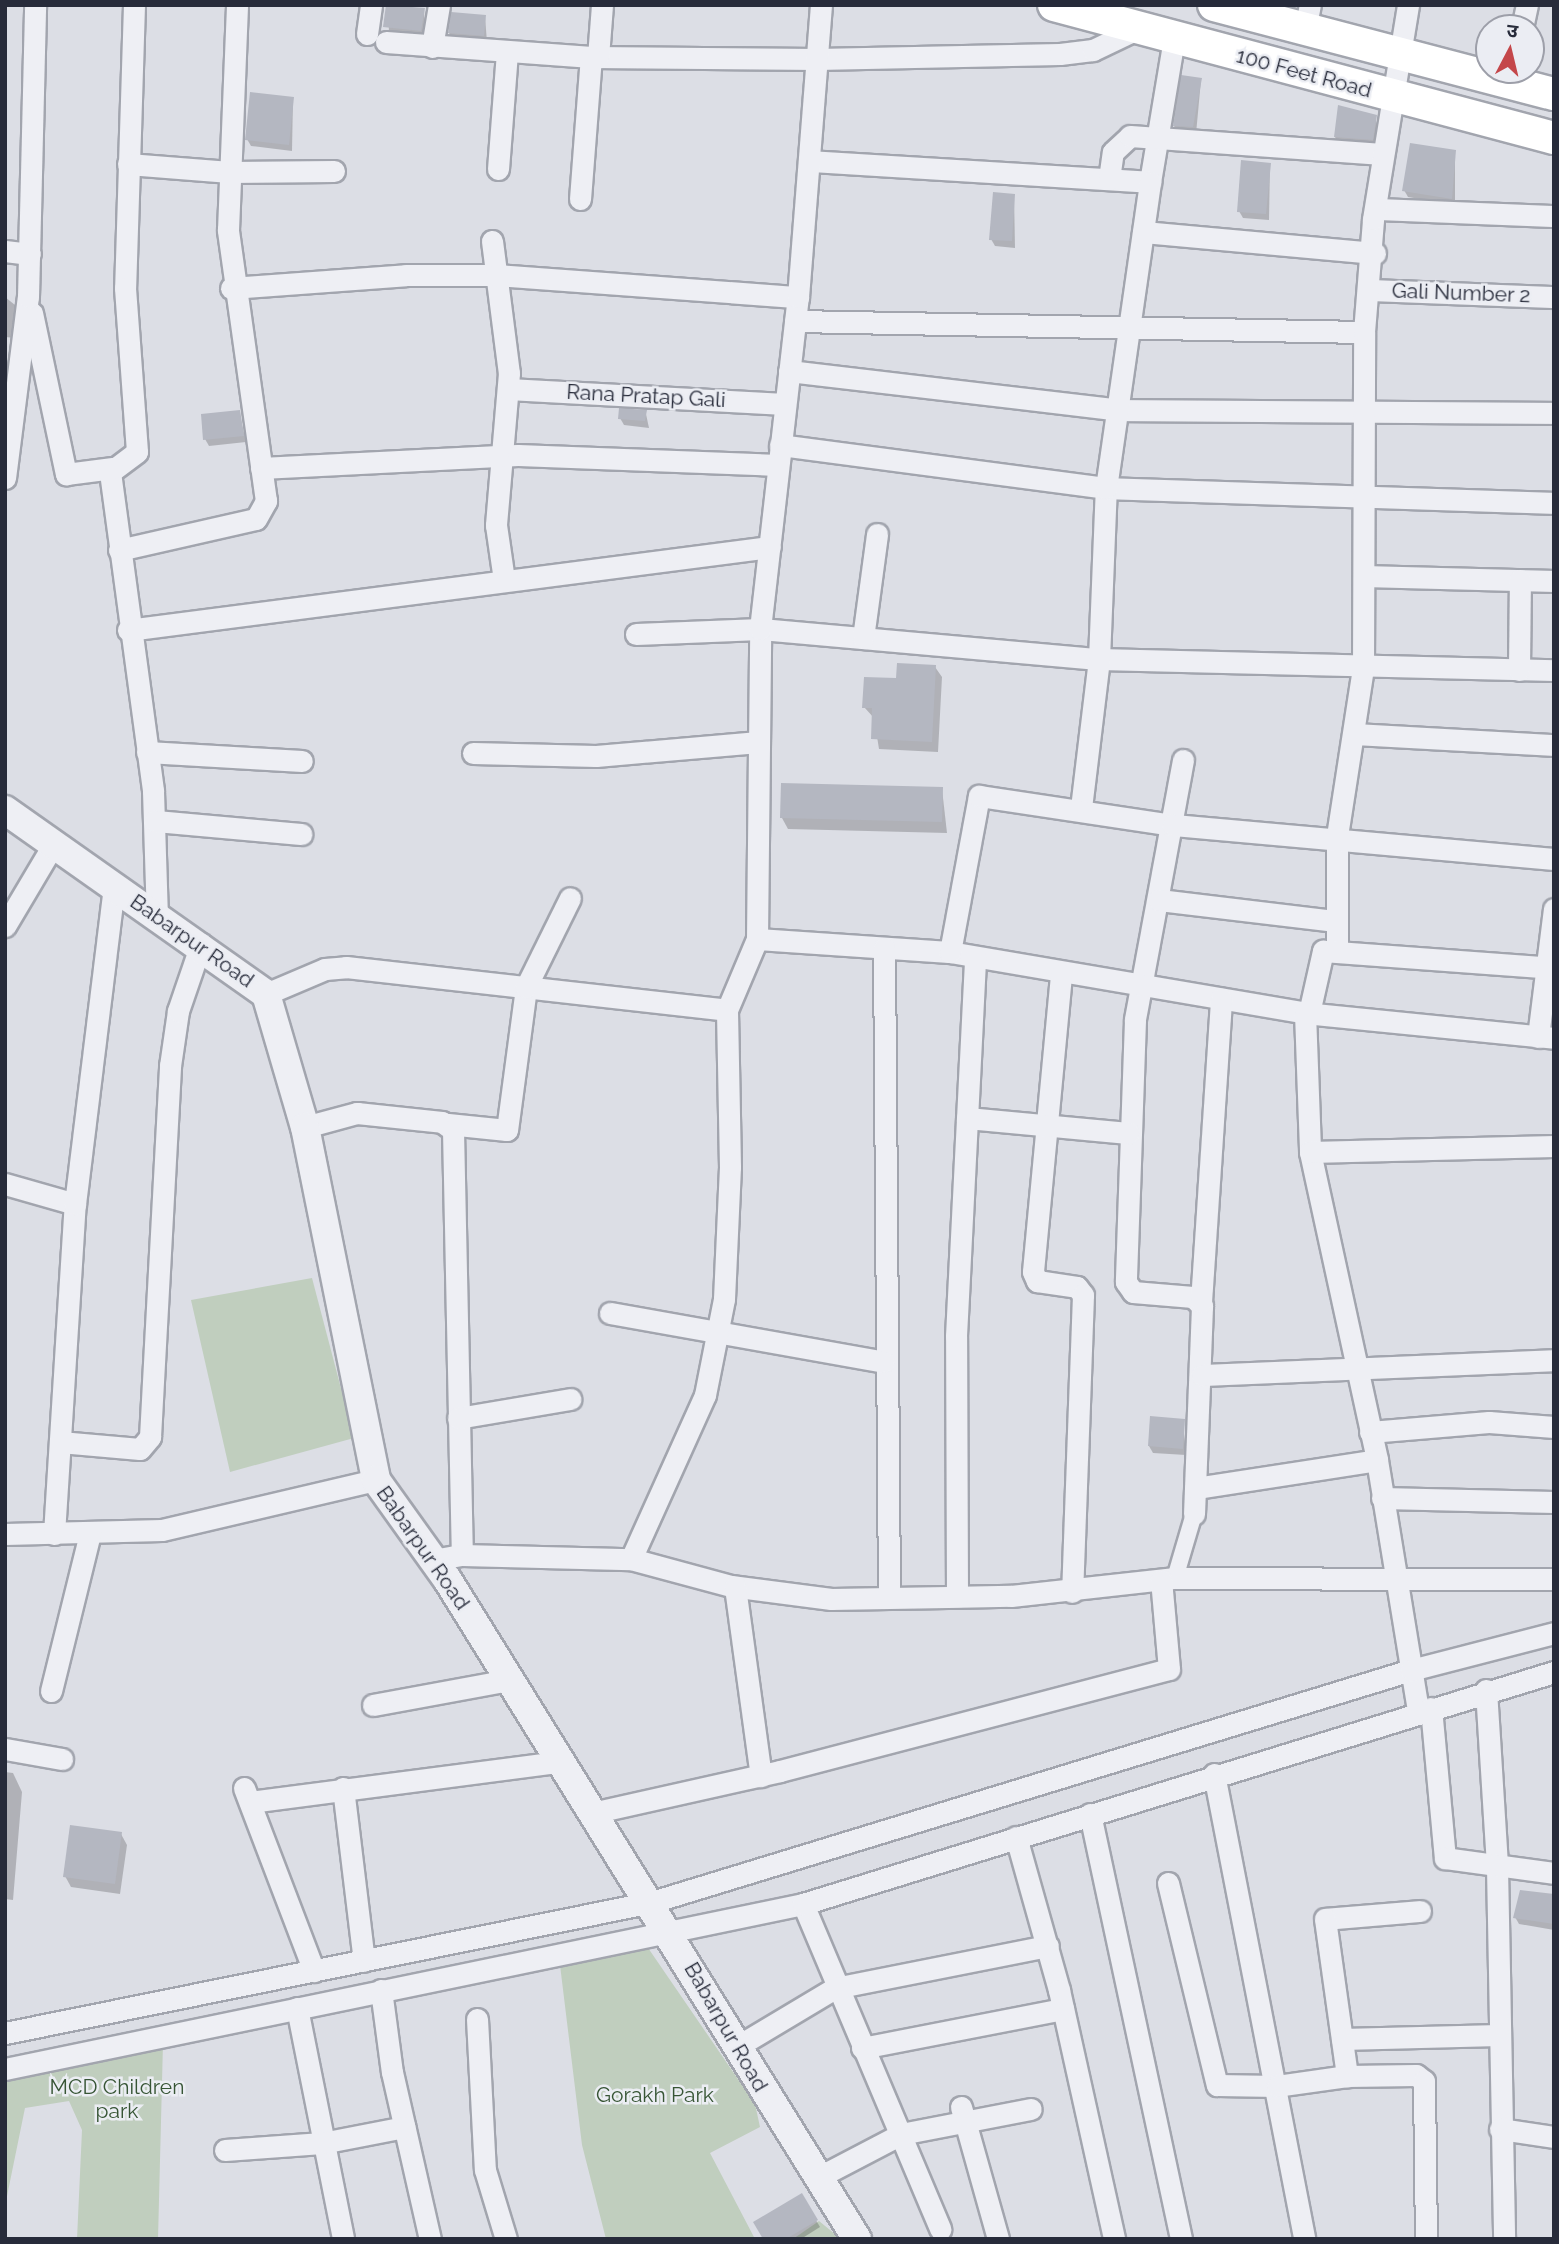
<!DOCTYPE html>
<meta charset="utf-8">
<style>
body{margin:0}
#map{position:relative;width:1559px;height:2244px;overflow:hidden;background:#dcdee5;font-family:Raleway,"Noto Sans Devanagari",sans-serif}
div>[style]{position:absolute}
[style*='--x']{left:calc(var(--x)*1px);top:calc(var(--y)*1px);width:calc(var(--w)*1px);rotate:calc(var(--a)*1deg)}
.green>*{inset:0;background:#c0cebe}
.shadow>*{inset:0;background:#0003}
.building>*{inset:0;background:#b4b7c1}
.roads{filter:drop-shadow(2px 0 #a2a5ae) drop-shadow(-2px 0 #a2a5ae) drop-shadow(0 2px #a2a5ae) drop-shadow(0 -2px #a2a5ae)}
.pedestrian>*{height:16px;margin:-8px;padding:0 8px;transform-origin:8px;border-radius:8px;background:#eeeff4}
.minor>*{height:21px;margin:-10.5px;padding:0 10.5px;transform-origin:10.5px;border-radius:10.5px;background:#eeeff4}
.tertiary>*{height:28px;margin:-14px;padding:0 14px;transform-origin:14px;border-radius:14px;background:#eeeff4}
.secondary>*{height:32px;margin:-16px;padding:0 16px;transform-origin:16px;border-radius:16px;background:#fff}
span{translate:-50% -50%;white-space:nowrap;text-align:center;line-height:1.15;-webkit-text-stroke:5px #ebedf3;paint-order:stroke}
.street-label{font-size:21px;color:#272b3a}
.park-label{font-size:21px;color:#375535}
.frame{position:absolute;inset:0;border:7px solid #272b3a;pointer-events:none}
.north{position:absolute;left:1475px;top:14px;width:70px;height:70px;box-sizing:border-box;background:#ebedf3;border:2px solid #9d9fa9;border-radius:50%;rotate:7deg;font-size:19px;font-weight:700;line-height:28px;text-align:center;color:#272b3a}
.north::after{content:'';display:block;margin:auto;width:24px;height:32px;background:#c4474a;clip-path:polygon(50% 0,100% 100%,50% 72%,0 100%)}
</style>
<div id="map">
<div class="green">
<div style="clip-path:polygon(312px 1278px,354px 1438px,230px 1472px,191px 1300px)"></div>
<div style="clip-path:polygon(644px 1942px,755px 2104px,760px 2127px,710px 2153px,755px 2239px,606px 2239px,582px 2145px,560px 1965px)"></div>
<div style="clip-path:polygon(163px 2043px,158px 2239px,77px 2239px,82px 2130px,69px 2101px,25px 2108px,5px 2206px,5px 2077px)"></div>
<div style="clip-path:polygon(819px 2221px,841px 2239px,793px 2239px)"></div>
</div>
<div class="shadow">
<div style="clip-path:polygon(388px 5px,424px 9px,425px 38px,389px 33px)"></div>
<div style="clip-path:polygon(485px 17px,487px 42px,453px 40px,449px 33px)"></div>
<div style="clip-path:polygon(1201px 80px,1196px 134px,1178px 132px,1174px 126px)"></div>
<div style="clip-path:polygon(293px 98px,292px 151px,251px 146px,247px 139px)"></div>
<div style="clip-path:polygon(1376px 117px,1376px 147px,1339px 144px,1335px 137px)"></div>
<div style="clip-path:polygon(1455px 152px,1455px 205px,1408px 197px,1404px 190px)"></div>
<div style="clip-path:polygon(1270px 164px,1269px 220px,1243px 218px,1239px 211px)"></div>
<div style="clip-path:polygon(1014px 195px,1015px 248px,995px 246px,991px 239px)"></div>
<div style="clip-path:polygon(5px 297px,20px 309px,16px 338px,5px 337px)"></div>
<div style="clip-path:polygon(239px 412px,246px 442px,209px 446px,205px 439px)"></div>
<div style="clip-path:polygon(646px 414px,649px 428px,624px 425px,620px 418px)"></div>
<div style="clip-path:polygon(935px 667px,942px 677px,938px 752px,879px 749px,874px 718px,864px 707px,898px 680px)"></div>
<div style="clip-path:polygon(942px 789px,947px 833px,788px 829px,782px 818px)"></div>
<div style="clip-path:polygon(1183px 1421px,1186px 1455px,1153px 1453px,1149px 1446px)"></div>
<div style="clip-path:polygon(5px 1772px,13px 1773px,22px 1792px,13px 1900px,5px 1899px)"></div>
<div style="clip-path:polygon(121px 1834px,127px 1845px,120px 1894px,71px 1887px,65px 1876px)"></div>
<div style="clip-path:polygon(1554px 1896px,1554px 1930px,1519px 1924px,1515px 1917px)"></div>
<div style="clip-path:polygon(801px 2195px,820px 2227px,801px 2239px,765px 2239px)"></div>
</div>
<div class="building">
<div style="clip-path:polygon(386px 5px,425px 8px,421px 31px,383px 27px)"></div>
<div style="clip-path:polygon(451px 12px,486px 15px,484px 36px,448px 33px)"></div>
<div style="clip-path:polygon(1181px 75px,1202px 78px,1193px 127px,1173px 126px)"></div>
<div style="clip-path:polygon(250px 92px,294px 97px,289px 145px,245px 140px)"></div>
<div style="clip-path:polygon(1338px 105px,1377px 115px,1373px 140px,1334px 137px)"></div>
<div style="clip-path:polygon(1410px 143px,1456px 150px,1452px 199px,1402px 191px)"></div>
<div style="clip-path:polygon(1241px 160px,1271px 163px,1266px 214px,1237px 212px)"></div>
<div style="clip-path:polygon(993px 192px,1015px 194px,1012px 241px,989px 240px)"></div>
<div style="clip-path:polygon(619px 408px,647px 410px,645px 421px,618px 419px)"></div>
<div style="clip-path:polygon(240px 410px,244px 436px,203px 440px,201px 414px)"></div>
<div style="clip-path:polygon(897px 663px,936px 665px,932px 742px,871px 739px,872px 708px,862px 708px,864px 677px,896px 678px)"></div>
<div style="clip-path:polygon(781px 783px,943px 787px,942px 822px,780px 818px)"></div>
<div style="clip-path:polygon(1150px 1416px,1185px 1419px,1183px 1449px,1148px 1446px)"></div>
<div style="clip-path:polygon(70px 1825px,122px 1832px,115px 1884px,63px 1877px)"></div>
<div style="clip-path:polygon(1520px 1890px,1554px 1894px,1554px 1924px,1513px 1918px)"></div>
<div style="clip-path:polygon(802px 2193px,818px 2220px,786px 2239px,763px 2239px,753px 2222px)"></div>
</div>
<div class="roads">
<div class="pedestrian">
<div style="--x:1175;--y:1578;--w:67;--a:-73.5"></div>
</div>
<div class="minor">
<div style="--x:134;--y:5;--w:283;--a:91.8"></div>
<div style="--x:125;--y:288;--w:164;--a:85.8"></div>
<div style="--x:137;--y:452;--w:34;--a:143"></div>
<div style="--x:110;--y:472;--w:322;--a:82.3"></div>
<div style="--x:153;--y:791;--w:125;--a:88.2"></div>
<div style="--x:1522;--y:28;--w:24;--a:-78"></div>
<div style="--x:1305;--y:30;--w:25;--a:-79"></div>
<div style="--x:367;--y:34;--w:29;--a:-82"></div>
<div style="--x:386;--y:42;--w:206;--a:4.2"></div>
<div style="--x:591;--y:57;--w:226;--a:0.5"></div>
<div style="--x:817;--y:59;--w:243;--a:-1.2"></div>
<div style="--x:1060;--y:54;--w:33;--a:-7"></div>
<div style="--x:1093;--y:50;--w:49;--a:-25.5"></div>
<div style="--x:432;--y:47;--w:43;--a:-80.5"></div>
<div style="--x:598;--y:57;--w:52;--a:-85.6"></div>
<div style="--x:810;--y:161;--w:341;--a:3.5"></div>
<div style="--x:1150;--y:182;--w:146;--a:-80.5"></div>
<div style="--x:128;--y:164;--w:102;--a:4.5"></div>
<div style="--x:230;--y:172;--w:104;--a:-0.6"></div>
<div style="--x:498;--y:169;--w:116;--a:-85.6"></div>
<div style="--x:1109;--y:179;--w:27;--a:-82"></div>
<div style="--x:1113;--y:152;--w:23;--a:-43"></div>
<div style="--x:1130;--y:136;--w:253;--a:4.1"></div>
<div style="--x:580;--y:199;--w:142;--a:-85.6"></div>
<div style="--x:1376;--y:209;--w:178;--a:2.3"></div>
<div style="--x:1143;--y:232;--w:233;--a:5.2"></div>
<div style="--x:492;--y:241;--w:133;--a:82.7"></div>
<div style="--x:509;--y:373;--w:153;--a:94.9"></div>
<div style="--x:496;--y:525;--w:56;--a:81.7"></div>
<div style="--x:5;--y:251;--w:25;--a:7"></div>
<div style="--x:231;--y:288;--w:175;--a:-4.2"></div>
<div style="--x:406;--y:275;--w:90;--a:0"></div>
<div style="--x:496;--y:275;--w:303;--a:4.2"></div>
<div style="--x:1368;--y:290;--w:186;--a:2.2"></div>
<div style="--x:32;--y:313;--w:165;--a:78.1"></div>
<div style="--x:66;--y:474;--w:47;--a:-7.3"></div>
<div style="--x:795;--y:321;--w:569;--a:1.11"></div>
<div style="--x:789;--y:371;--w:332;--a:6.7"></div>
<div style="--x:1119;--y:410;--w:435;--a:0.4"></div>
<div style="--x:508;--y:389;--w:277;--a:3.1"></div>
<div style="--x:780;--y:445;--w:329;--a:7.5"></div>
<div style="--x:1106;--y:488;--w:448;--a:1.9"></div>
<div style="--x:261;--y:468;--w:257;--a:-2.9"></div>
<div style="--x:518;--y:455;--w:259;--a:2.2"></div>
<div style="--x:5;--y:478;--w:182;--a:-82.8"></div>
<div style="--x:28;--y:297;--w:292;--a:-88.6"></div>
<div style="--x:119;--y:550;--w:140;--a:-12.8"></div>
<div style="--x:256;--y:519;--w:21;--a:-61"></div>
<div style="--x:266;--y:501;--w:274;--a:-98"></div>
<div style="--x:228;--y:230;--w:225;--a:-87.7"></div>
<div style="--x:1364;--y:576;--w:190;--a:1.5"></div>
<div style="--x:128;--y:630;--w:647;--a:-7.37"></div>
<div style="--x:636;--y:634;--w:124;--a:-2.3"></div>
<div style="--x:760;--y:629;--w:340;--a:5.1"></div>
<div style="--x:1099;--y:659;--w:455;--a:1.4"></div>
<div style="--x:863;--y:638;--w:105;--a:-82.3"></div>
<div style="--x:1519;--y:670;--w:90;--a:-89.4"></div>
<div style="--x:1356;--y:734;--w:198;--a:3.2"></div>
<div style="--x:147;--y:752;--w:155;--a:3.3"></div>
<div style="--x:473;--y:753;--w:123;--a:1.4"></div>
<div style="--x:596;--y:756;--w:163;--a:-4.9"></div>
<div style="--x:1183;--y:760;--w:264;--a:100.5"></div>
<div style="--x:1135;--y:1020;--w:262;--a:92"></div>
<div style="--x:1126;--y:1282;--w:12;--a:55"></div>
<div style="--x:1133;--y:1292;--w:60;--a:4.8"></div>
<div style="--x:1193;--y:1297;--w:13;--a:45"></div>
<div style="--x:1202;--y:1306;--w:208;--a:92.2"></div>
<div style="--x:1081;--y:808;--w:150;--a:-83.1"></div>
<div style="--x:1099;--y:659;--w:171;--a:-87.7"></div>
<div style="--x:1106;--y:488;--w:309;--a:-81.8"></div>
<div style="--x:155;--y:821;--w:147;--a:5.1"></div>
<div style="--x:1159;--y:900;--w:176;--a:6.8"></div>
<div style="--x:5;--y:926;--w:94;--a:-59.3"></div>
<div style="--x:757;--y:939;--w:193;--a:3.9"></div>
<div style="--x:950;--y:952;--w:360;--a:9.7"></div>
<div style="--x:1305;--y:1013;--w:250;--a:5.7"></div>
<div style="--x:884;--y:948;--w:648;--a:89.56"></div>
<div style="--x:1337;--y:951;--w:115;--a:-90"></div>
<div style="--x:1337;--y:836;--w:169;--a:-81.2"></div>
<div style="--x:1363;--y:669;--w:337;--a:-89.8"></div>
<div style="--x:1364;--y:332;--w:113;--a:-85.4"></div>
<div style="--x:1373;--y:219;--w:217;--a:-80.7"></div>
<div style="--x:950;--y:952;--w:159;--a:-79.5"></div>
<div style="--x:979;--y:796;--w:196;--a:8.5"></div>
<div style="--x:1173;--y:825;--w:383;--a:5.1"></div>
<div style="--x:1061;--y:975;--w:298;--a:95.4"></div>
<div style="--x:1033;--y:1272;--w:10;--a:66"></div>
<div style="--x:1037;--y:1281;--w:40;--a:8.5"></div>
<div style="--x:1077;--y:1287;--w:10;--a:53"></div>
<div style="--x:1083;--y:1295;--w:297;--a:92.1"></div>
<div style="--x:266;--y:994;--w:64;--a:-23"></div>
<div style="--x:325;--y:969;--w:21;--a:-5"></div>
<div style="--x:346;--y:967;--w:383;--a:6.4"></div>
<div style="--x:1305;--y:1013;--w:139;--a:87.9"></div>
<div style="--x:1310;--y:1152;--w:315;--a:77.7"></div>
<div style="--x:1377;--y:1460;--w:253;--a:80.7"></div>
<div style="--x:1309;--y:1013;--w:64;--a:-77.3"></div>
<div style="--x:1323;--y:951;--w:232;--a:4.2"></div>
<div style="--x:1538;--y:1037;--w:129;--a:-82.9"></div>
<div style="--x:967;--y:1118;--w:162;--a:5.3"></div>
<div style="--x:448;--y:1124;--w:59;--a:5.8"></div>
<div style="--x:507;--y:1130;--w:144;--a:-82.4"></div>
<div style="--x:526;--y:987;--w:99;--a:-63.7"></div>
<div style="--x:305;--y:1127;--w:54;--a:-15.1"></div>
<div style="--x:357;--y:1113;--w:85;--a:6"></div>
<div style="--x:442;--y:1122;--w:14;--a:36"></div>
<div style="--x:453;--y:1130;--w:425;--a:88.8"></div>
<div style="--x:1310;--y:1152;--w:244;--a:-1.4"></div>
<div style="--x:5;--y:1184;--w:73;--a:15.9"></div>
<div style="--x:1201;--y:1302;--w:304;--a:-86.2"></div>
<div style="--x:610;--y:1313;--w:278;--a:10.1"></div>
<div style="--x:1202;--y:1375;--w:352;--a:-2.4"></div>
<div style="--x:458;--y:1418;--w:114;--a:-9.6"></div>
<div style="--x:1370;--y:1432;--w:119;--a:-4.8"></div>
<div style="--x:1489;--y:1422;--w:65;--a:4.4"></div>
<div style="--x:60;--y:1442;--w:80;--a:5"></div>
<div style="--x:140;--y:1449;--w:16;--a:-50"></div>
<div style="--x:150;--y:1437;--w:372;--a:-86.9"></div>
<div style="--x:170;--y:1066;--w:56;--a:-81.7"></div>
<div style="--x:178;--y:1011;--w:71;--a:-71.1"></div>
<div style="--x:1196;--y:1488;--w:183;--a:-8.8"></div>
<div style="--x:1382;--y:1498;--w:172;--a:1.3"></div>
<div style="--x:5;--y:1534;--w:157;--a:-1.5"></div>
<div style="--x:162;--y:1530;--w:220;--a:-13.2"></div>
<div style="--x:54;--y:1534;--w:331;--a:-86.4"></div>
<div style="--x:75;--y:1204;--w:320;--a:-83"></div>
<div style="--x:631;--y:1559;--w:180;--a:-65.7"></div>
<div style="--x:705;--y:1395;--w:98;--a:-78.8"></div>
<div style="--x:724;--y:1299;--w:132;--a:-87.4"></div>
<div style="--x:730;--y:1167;--w:157;--a:-91.1"></div>
<div style="--x:727;--y:1010;--w:77;--a:-67.1"></div>
<div style="--x:757;--y:939;--w:310;--a:-89.4"></div>
<div style="--x:760;--y:629;--w:334;--a:-83.5"></div>
<div style="--x:798;--y:297;--w:293;--a:-85.5"></div>
<div style="--x:433;--y:1560;--w:29;--a:-10"></div>
<div style="--x:462;--y:1555;--w:169;--a:1.4"></div>
<div style="--x:631;--y:1559;--w:104;--a:15.1"></div>
<div style="--x:731;--y:1586;--w:101;--a:7.4"></div>
<div style="--x:831;--y:1599;--w:180;--a:-1"></div>
<div style="--x:1011;--y:1596;--w:165;--a:-6.3"></div>
<div style="--x:1175;--y:1578;--w:379;--a:0.2"></div>
<div style="--x:735;--y:1587;--w:191;--a:82.2"></div>
<div style="--x:957;--y:1596;--w:260;--a:-90.2"></div>
<div style="--x:956;--y:1336;--w:379;--a:-87.1"></div>
<div style="--x:1486;--y:1690;--w:177;--a:86.4"></div>
<div style="--x:1497;--y:1867;--w:372;--a:88.9"></div>
<div style="--x:51;--y:1691;--w:163;--a:-76.1"></div>
<div style="--x:373;--y:1705;--w:138;--a:-10.4"></div>
<div style="--x:1431;--y:1708;--w:151;--a:84.7"></div>
<div style="--x:1445;--y:1858;--w:110;--a:7.8"></div>
<div style="--x:5;--y:1749;--w:58;--a:10"></div>
<div style="--x:1214;--y:1774;--w:474;--a:79"></div>
<div style="--x:244;--y:1788;--w:196;--a:69.1"></div>
<div style="--x:343;--y:1788;--w:174;--a:83.1"></div>
<div style="--x:250;--y:1802;--w:311;--a:-7.4"></div>
<div style="--x:592;--y:1813;--w:193;--a:-12.6"></div>
<div style="--x:780;--y:1771;--w:402;--a:-14.7"></div>
<div style="--x:1169;--y:1669;--w:89;--a:-95.1"></div>
<div style="--x:1090;--y:1814;--w:435;--a:77.9"></div>
<div style="--x:1016;--y:1837;--w:159;--a:74.3"></div>
<div style="--x:1059;--y:1990;--w:255;--a:77.5"></div>
<div style="--x:1168;--y:1883;--w:208;--a:76.4"></div>
<div style="--x:1217;--y:2085;--w:60;--a:1"></div>
<div style="--x:1277;--y:2086;--w:71;--a:-8.1"></div>
<div style="--x:803;--y:1904;--w:353;--a:67.1"></div>
<div style="--x:1420;--y:1911;--w:95;--a:175.2"></div>
<div style="--x:1325;--y:1919;--w:159;--a:82"></div>
<div style="--x:1347;--y:2076;--w:69;--a:-0.8"></div>
<div style="--x:1416;--y:2075;--w:10;--a:37"></div>
<div style="--x:1424;--y:2081;--w:158;--a:89.3"></div>
<div style="--x:381;--y:1990;--w:83;--a:82.4"></div>
<div style="--x:392;--y:2072;--w:171;--a:77.2"></div>
<div style="--x:297;--y:2008;--w:236;--a:78.7"></div>
<div style="--x:477;--y:2019;--w:151;--a:87"></div>
<div style="--x:485;--y:2170;--w:72;--a:73.1"></div>
<div style="--x:5;--y:2033;--w:660;--a:-11.45"></div>
<div style="--x:652;--y:1902;--w:794;--a:-17"></div>
<div style="--x:1411;--y:1670;--w:148;--a:-14.5"></div>
<div style="--x:1342;--y:2039;--w:157;--a:-1.5"></div>
<div style="--x:738;--y:2046;--w:113;--a:-30.9"></div>
<div style="--x:835;--y:1988;--w:217;--a:-11.2"></div>
<div style="--x:862;--y:2048;--w:205;--a:-11"></div>
<div style="--x:5;--y:2069;--w:815;--a:-11.68"></div>
<div style="--x:803;--y:1904;--w:786;--a:-17.17"></div>
<div style="--x:961;--y:2107;--w:137;--a:74.3"></div>
<div style="--x:1500;--y:2129;--w:55;--a:8.4"></div>
<div style="--x:225;--y:2150;--w:97;--a:-4.1"></div>
<div style="--x:322;--y:2143;--w:84;--a:-11"></div>
<div style="--x:817;--y:2178;--w:95;--a:-27.6"></div>
<div style="--x:901;--y:2134;--w:132;--a:-10.9"></div>
</div>
<div class="tertiary">
<div style="--x:5;--y:810;--w:319;--a:35.2"></div>
<div style="--x:266;--y:994;--w:139;--a:73.7"></div>
<div style="--x:305;--y:1127;--w:360;--a:78.6"></div>
<div style="--x:376;--y:1480;--w:122;--a:54.4"></div>
<div style="--x:447;--y:1579;--w:777;--a:58.15"></div>
</div>
<div class="secondary">
<div style="--x:1054;--y:5;--w:517;--a:14.9"></div>
<div style="--x:1214;--y:5;--w:351;--a:14.7"></div>
</div>
</div>
<div class="street-label">
<span style="left:1304px;top:73px;rotate:15deg">100 Feet Road</span>
<span style="left:1461px;top:293px;rotate:2deg">Gali Number 2</span>
<span style="left:646px;top:396px;rotate:3deg">Rana Pratap Gali</span>
<span style="left:192px;top:941px;rotate:35deg">Babarpur Road</span>
<span style="left:423px;top:1548px;rotate:55deg">Babarpur Road</span>
<span style="left:726px;top:2027px;rotate:60deg">Babarpur Road</span>
</div>
<div class="park-label">
<span style="left:117px;top:2099px">MCD Children<br>park</span>
<span style="left:655px;top:2095px">Gorakh Park</span>
</div>
<div class="frame"></div>
<div class="north">उ</div>
</div>
